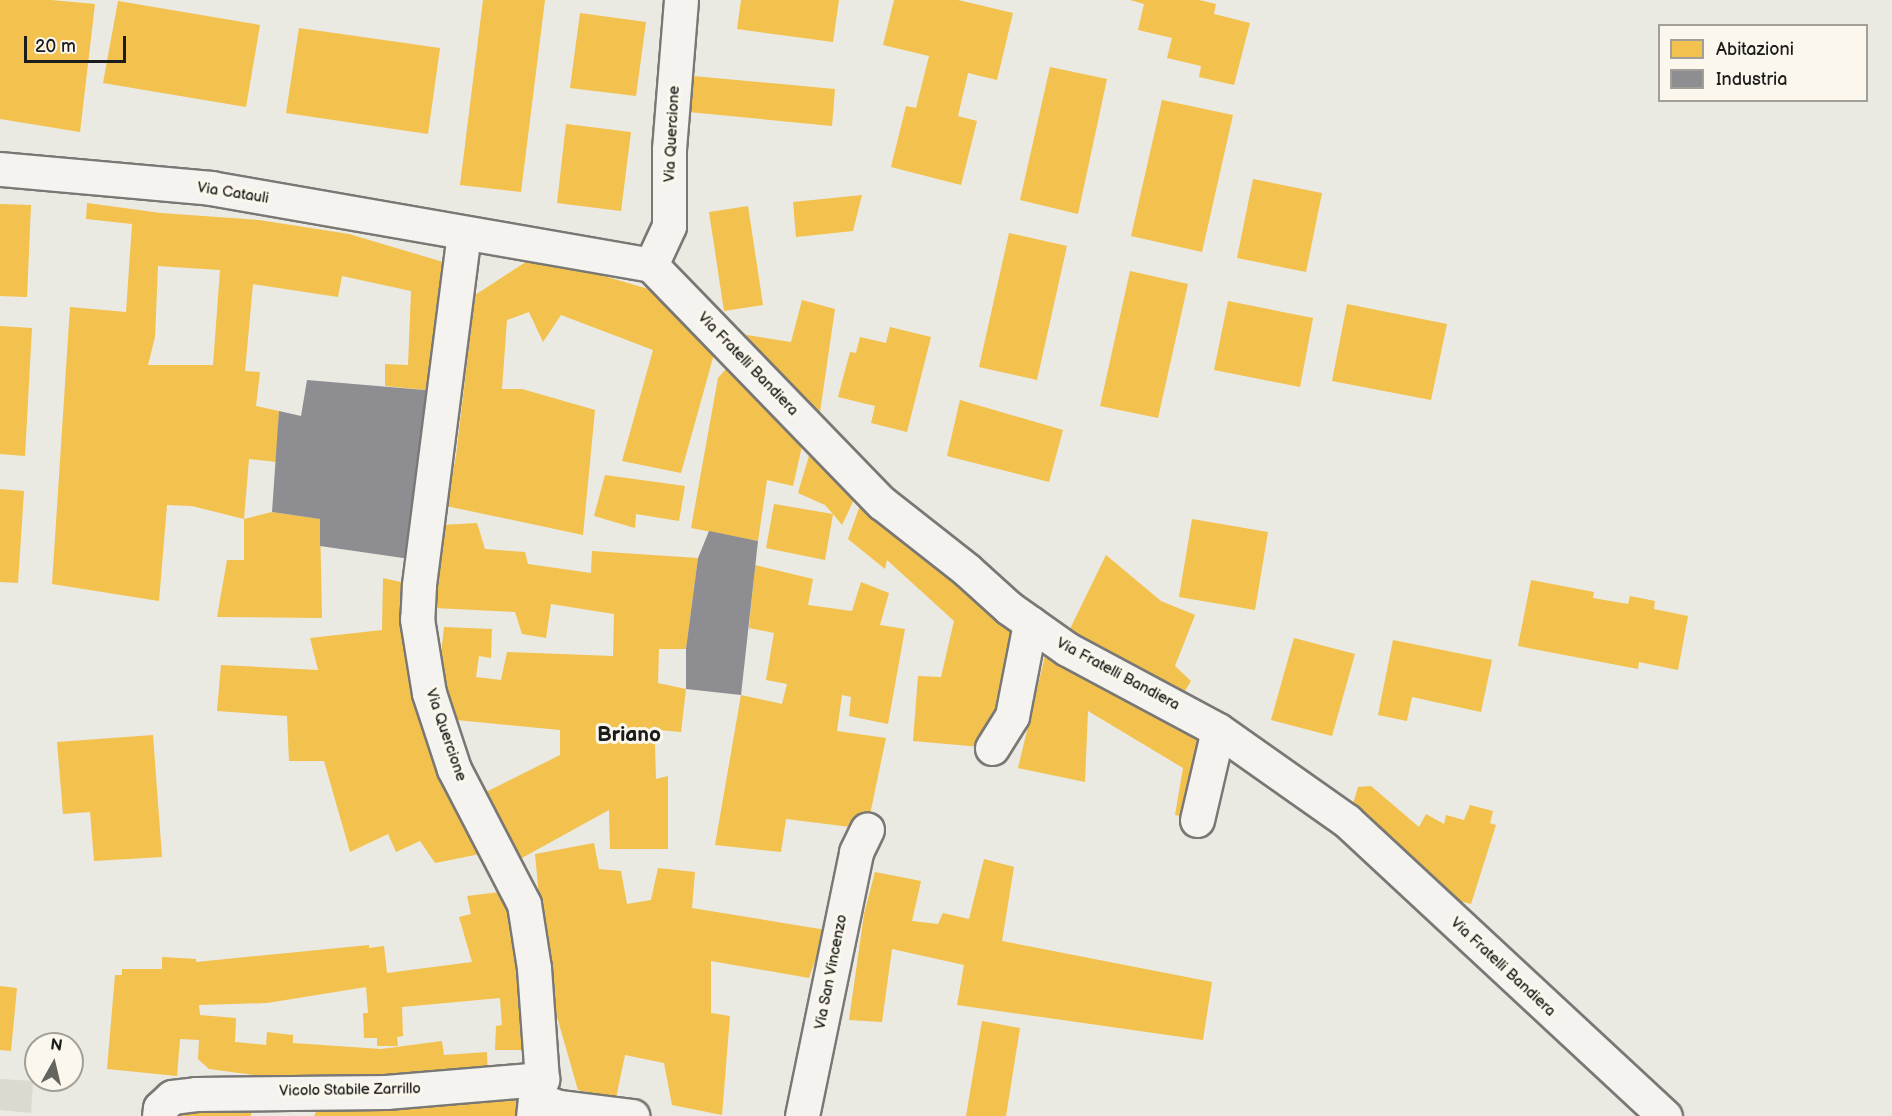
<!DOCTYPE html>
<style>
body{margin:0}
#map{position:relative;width:1892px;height:1116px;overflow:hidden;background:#eae9e2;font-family:"Balsamiq Sans",sans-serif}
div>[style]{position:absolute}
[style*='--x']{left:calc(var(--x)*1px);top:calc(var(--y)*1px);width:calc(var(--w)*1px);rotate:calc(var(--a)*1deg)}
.green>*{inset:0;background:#dbd9d0}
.homes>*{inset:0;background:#f2c14e}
.industry>*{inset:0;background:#8d8d92}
.roads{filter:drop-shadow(2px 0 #797875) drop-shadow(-2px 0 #797875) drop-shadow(0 2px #797875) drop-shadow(0 -2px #797875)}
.minor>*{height:33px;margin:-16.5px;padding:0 16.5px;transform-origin:16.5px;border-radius:16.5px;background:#f4f3ef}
span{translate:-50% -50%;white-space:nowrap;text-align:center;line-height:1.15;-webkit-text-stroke:6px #fbf7ec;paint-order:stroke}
.street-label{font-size:15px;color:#1c1c1c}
.district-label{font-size:21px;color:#1c1c1c;font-weight:700}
.legend{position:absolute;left:1658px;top:24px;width:210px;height:78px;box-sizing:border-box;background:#fbf7ec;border:2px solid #a29f99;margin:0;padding:8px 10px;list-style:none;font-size:18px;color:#1c1c1c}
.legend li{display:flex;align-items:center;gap:12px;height:30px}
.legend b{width:30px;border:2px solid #a29f99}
.north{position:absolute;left:24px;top:1032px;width:60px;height:60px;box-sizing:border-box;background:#fbf7ec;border:2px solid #a29f99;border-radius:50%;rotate:8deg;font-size:16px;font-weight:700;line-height:24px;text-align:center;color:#1c1c1c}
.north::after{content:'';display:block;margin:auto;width:21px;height:27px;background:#646461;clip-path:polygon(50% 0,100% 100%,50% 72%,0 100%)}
.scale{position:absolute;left:24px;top:36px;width:102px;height:27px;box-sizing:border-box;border:3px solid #1c1c1c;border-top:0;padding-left:8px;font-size:18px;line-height:21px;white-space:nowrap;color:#1c1c1c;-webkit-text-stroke:4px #fbf7ec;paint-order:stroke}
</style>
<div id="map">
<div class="green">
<div style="clip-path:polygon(0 1079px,33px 1081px,31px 1113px,0 1110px)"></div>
</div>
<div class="homes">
<div style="clip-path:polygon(0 0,51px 0,95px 4px,80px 132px,0 119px)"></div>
<div style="clip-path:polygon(483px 0,545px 0,521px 192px,460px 185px)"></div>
<div style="clip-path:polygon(741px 0,839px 0,833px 42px,737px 29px)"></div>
<div style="clip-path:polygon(894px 0,958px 0,1013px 13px,997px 80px,968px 73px,958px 116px,977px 121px,961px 185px,891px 167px,906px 106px,916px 108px,929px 56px,883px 45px)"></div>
<div style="clip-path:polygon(1130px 0,1199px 0,1216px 4px,1214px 14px,1250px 23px,1234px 85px,1199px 77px,1201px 66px,1167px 58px,1172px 38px,1138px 30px,1144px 4px)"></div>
<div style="clip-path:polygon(118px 1px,260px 25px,246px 107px,103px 83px)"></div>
<div style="clip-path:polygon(580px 13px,646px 22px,636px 96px,570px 88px)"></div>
<div style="clip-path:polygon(299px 28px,440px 48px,428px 134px,286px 113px)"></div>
<div style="clip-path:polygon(1050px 67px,1107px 79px,1078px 214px,1020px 200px)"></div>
<div style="clip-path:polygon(693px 76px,835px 89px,832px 126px,689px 112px)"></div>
<div style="clip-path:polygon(1162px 100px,1233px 115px,1202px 252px,1131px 236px)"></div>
<div style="clip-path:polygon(566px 124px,631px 132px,621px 211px,557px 203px)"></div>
<div style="clip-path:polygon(1253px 179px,1322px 193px,1306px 272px,1237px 258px)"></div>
<div style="clip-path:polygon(862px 195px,853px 231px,796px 237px,793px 202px)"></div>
<div style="clip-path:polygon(evenodd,87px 203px,161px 213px,259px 220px,349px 234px,450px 264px,436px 391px,385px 386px,385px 364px,408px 365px,411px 291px,342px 276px,338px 297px,253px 284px,245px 371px,260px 372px,256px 406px,279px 411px,277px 462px,249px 459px,244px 519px,192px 506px,167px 505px,159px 601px,52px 584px,70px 307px,126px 312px,132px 224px,86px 219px,87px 203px,158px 266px,220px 270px,213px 365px,148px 365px,155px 337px,158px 266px)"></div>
<div style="clip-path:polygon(0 204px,31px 205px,27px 297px,0 296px)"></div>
<div style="clip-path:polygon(748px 206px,763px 305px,724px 311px,709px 212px)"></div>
<div style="clip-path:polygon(1009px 233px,1067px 246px,1037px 380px,979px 367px)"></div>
<div style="clip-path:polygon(535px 256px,652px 290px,714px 354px,681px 473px,622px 461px,653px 350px,561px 315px,543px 342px,529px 312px,507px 320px,502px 389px,522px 389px,595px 410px,583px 535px,446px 506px,456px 456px,475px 295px)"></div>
<div style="clip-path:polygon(1130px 271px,1188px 284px,1158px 418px,1100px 406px)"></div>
<div style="clip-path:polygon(802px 300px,835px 309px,820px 412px,801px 409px,728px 332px,791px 342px)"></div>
<div style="clip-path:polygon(1228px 301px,1313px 318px,1300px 387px,1214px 370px)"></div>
<div style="clip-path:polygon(1347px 304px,1447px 324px,1431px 400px,1332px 381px)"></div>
<div style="clip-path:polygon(0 326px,32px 328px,25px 456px,0 454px)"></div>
<div style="clip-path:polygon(890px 327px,931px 337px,907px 432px,871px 423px,875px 406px,838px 397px,850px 352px,856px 353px,860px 337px,886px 343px)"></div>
<div style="clip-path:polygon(726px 369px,803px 442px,793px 486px,767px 480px,758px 541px,691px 528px,718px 378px)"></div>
<div style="clip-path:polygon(960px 400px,1063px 430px,1049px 482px,947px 456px)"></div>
<div style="clip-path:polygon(811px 449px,857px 493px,842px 525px,833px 514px,825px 560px,766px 548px,774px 504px,833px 514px,825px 505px,798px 493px)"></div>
<div style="clip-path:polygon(605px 475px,685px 486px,679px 521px,636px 514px,635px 528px,594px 516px)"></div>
<div style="clip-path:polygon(0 489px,24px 491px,18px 583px,0 582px)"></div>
<div style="clip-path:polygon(863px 497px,1022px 626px,992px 748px,913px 741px,918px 676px,941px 677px,954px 621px,887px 560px,885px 569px,848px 539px)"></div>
<div style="clip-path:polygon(272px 512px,320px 519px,322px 618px,217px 617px,227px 560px,244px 560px,244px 519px)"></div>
<div style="clip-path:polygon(1192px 519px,1268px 532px,1255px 610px,1179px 597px)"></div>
<div style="clip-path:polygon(477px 523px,485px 549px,525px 552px,528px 564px,591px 573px,592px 551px,698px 558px,686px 649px,659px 649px,658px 683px,686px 689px,681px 732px,659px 730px,655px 746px,656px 779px,668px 776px,668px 849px,610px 849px,609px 810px,520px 859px,486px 792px,560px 755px,560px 730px,446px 719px,439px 673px,444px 627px,492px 629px,491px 658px,479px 656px,476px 677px,501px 680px,507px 652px,613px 656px,614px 614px,551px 604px,546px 638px,522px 634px,515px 612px,435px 608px,442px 525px)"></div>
<div style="clip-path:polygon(1106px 555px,1161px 601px,1195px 615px,1175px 666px,1191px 681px,1179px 701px,1067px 635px)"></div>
<div style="clip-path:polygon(755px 565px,813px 579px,808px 605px,852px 611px,861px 582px,889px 593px,880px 625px,905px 629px,888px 724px,849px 716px,851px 697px,842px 695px,837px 731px,886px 738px,867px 829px,786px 819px,781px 852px,715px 845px,741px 695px,782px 704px,787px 684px,766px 680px,774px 633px,749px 628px)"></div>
<div style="clip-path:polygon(383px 578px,414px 585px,490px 852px,435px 863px,420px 841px,396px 852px,388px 834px,350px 852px,324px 761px,289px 761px,287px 716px,217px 711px,221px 665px,318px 670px,310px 638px,382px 630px)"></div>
<div style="clip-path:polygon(1531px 580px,1594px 592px,1593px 598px,1628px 604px,1630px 596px,1655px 601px,1654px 609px,1688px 616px,1678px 670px,1639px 662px,1638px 669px,1518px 646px)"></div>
<div style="clip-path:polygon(1294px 638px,1355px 654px,1332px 736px,1271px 720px)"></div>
<div style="clip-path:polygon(1393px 640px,1492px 660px,1481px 712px,1412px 697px,1407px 721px,1378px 715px)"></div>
<div style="clip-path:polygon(1046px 652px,1211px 741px,1191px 818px,1175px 815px,1183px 768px,1088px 711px,1085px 782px,1018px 768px)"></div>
<div style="clip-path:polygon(153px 735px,162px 857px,94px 861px,90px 812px,63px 814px,57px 742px)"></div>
<div style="clip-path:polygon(1371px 786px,1419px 827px,1426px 814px,1444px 824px,1446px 815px,1464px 820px,1470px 805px,1493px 811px,1490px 823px,1496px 825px,1471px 904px,1441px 896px,1350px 814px,1358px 787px)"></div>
<div style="clip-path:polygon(594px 843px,599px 869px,621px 871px,627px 904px,651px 900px,658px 868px,695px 872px,692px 908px,826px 930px,809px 978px,711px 961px,711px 1013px,730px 1016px,722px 1115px,672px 1105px,664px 1063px,625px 1055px,616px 1098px,578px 1090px,547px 982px,535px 854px)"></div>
<div style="clip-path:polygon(984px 859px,1014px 867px,1002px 941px,1212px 982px,1203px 1040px,957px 1005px,964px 965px,892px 949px,882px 1022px,849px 1020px,864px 914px,875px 872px,921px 881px,912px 921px,938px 924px,943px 913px,969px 919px)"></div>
<div style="clip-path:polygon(508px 891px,528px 1006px,523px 1050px,495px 1050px,496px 1026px,502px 1025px,500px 998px,402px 1007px,403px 1036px,397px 1037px,398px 1046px,377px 1046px,377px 1038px,364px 1038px,363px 1013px,368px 1013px,366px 987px,267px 1003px,199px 1005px,200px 1015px,236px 1018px,235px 1042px,266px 1045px,267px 1032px,293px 1035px,293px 1043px,381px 1049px,442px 1041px,444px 1055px,487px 1052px,488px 1079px,292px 1080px,209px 1069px,198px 1059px,199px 1040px,180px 1039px,177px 1076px,107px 1069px,115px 975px,122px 975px,122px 969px,162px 969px,162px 957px,196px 959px,196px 962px,369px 945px,369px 948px,384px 946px,387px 973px,472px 962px,459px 917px,471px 914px,467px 896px)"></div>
<div style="clip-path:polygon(0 986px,17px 988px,11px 1051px,0 1050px)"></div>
<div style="clip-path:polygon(982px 1021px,1020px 1028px,1006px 1116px,966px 1116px)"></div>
<div style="clip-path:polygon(526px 1084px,525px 1116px,314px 1116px,325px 1094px)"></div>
<div style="clip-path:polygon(252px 1107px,251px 1116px,170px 1116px,171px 1109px)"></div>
</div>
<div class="industry">
<div style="clip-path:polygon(307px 380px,436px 391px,417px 560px,320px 546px,320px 519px,272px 512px,279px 411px,301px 416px)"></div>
<div style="clip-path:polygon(709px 531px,758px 541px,741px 695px,686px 689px,686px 649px,698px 558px)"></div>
</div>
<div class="roads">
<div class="minor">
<div style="--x:0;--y:169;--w:212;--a:5.1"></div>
<div style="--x:211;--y:188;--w:447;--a:9.9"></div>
<div style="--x:651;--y:265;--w:332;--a:45.9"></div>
<div style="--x:882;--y:503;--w:108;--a:38.2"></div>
<div style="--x:967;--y:570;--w:57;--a:42.1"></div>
<div style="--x:1009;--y:608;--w:71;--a:35.3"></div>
<div style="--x:1067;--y:649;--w:171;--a:28.2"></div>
<div style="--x:1218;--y:730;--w:158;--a:35.2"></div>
<div style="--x:1347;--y:821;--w:434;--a:42.9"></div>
<div style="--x:464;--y:233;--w:356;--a:97.3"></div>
<div style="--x:419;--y:586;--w:33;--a:93"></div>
<div style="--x:417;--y:619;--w:75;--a:80.8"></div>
<div style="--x:429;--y:693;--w:80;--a:71.8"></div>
<div style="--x:454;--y:769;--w:152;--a:62.6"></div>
<div style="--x:524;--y:904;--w:65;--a:81.1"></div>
<div style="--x:534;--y:968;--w:111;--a:85.9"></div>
<div style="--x:542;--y:1079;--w:20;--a:110"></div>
<div style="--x:535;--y:1098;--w:18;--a:96"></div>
<div style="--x:651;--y:265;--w:43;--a:-65.2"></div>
<div style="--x:669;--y:226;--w:77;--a:-90"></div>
<div style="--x:669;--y:149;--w:149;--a:-85.4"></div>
<div style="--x:992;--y:748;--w:38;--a:-58"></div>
<div style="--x:1012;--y:716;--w:95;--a:-79"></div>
<div style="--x:1197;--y:820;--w:92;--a:-76.9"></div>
<div style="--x:535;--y:1098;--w:26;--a:21"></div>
<div style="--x:559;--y:1107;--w:74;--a:7"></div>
<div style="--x:159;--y:1116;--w:8;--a:-83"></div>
<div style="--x:160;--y:1108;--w:16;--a:-43"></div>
<div style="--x:172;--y:1097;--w:24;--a:-7"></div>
<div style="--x:196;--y:1094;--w:190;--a:-0.6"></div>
<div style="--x:386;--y:1092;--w:157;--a:-4.8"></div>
<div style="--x:802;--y:1116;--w:269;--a:-78.4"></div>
<div style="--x:856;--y:852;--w:25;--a:-64"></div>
</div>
</div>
<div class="street-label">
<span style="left:672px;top:134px;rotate:-87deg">Via Quercione</span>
<span style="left:233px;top:193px;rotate:9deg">Via Catauli</span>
<span style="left:748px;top:364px;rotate:46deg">Via Fratelli Bandiera</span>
<span style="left:1118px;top:674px;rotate:28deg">Via Fratelli Bandiera</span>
<span style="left:446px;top:735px;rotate:71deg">Via Quercione</span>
<span style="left:1503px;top:967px;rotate:43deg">Via Fratelli Bandiera</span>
<span style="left:831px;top:972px;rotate:-79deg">Via San Vincenzo</span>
<span style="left:350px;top:1090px;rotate:-1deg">Vicolo Stabile Zarrillo</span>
</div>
<div class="district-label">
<span style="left:629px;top:735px">Briano</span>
</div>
<ul class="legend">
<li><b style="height:16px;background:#f2c14e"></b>Abitazioni</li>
<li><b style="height:16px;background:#8d8d92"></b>Industria</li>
</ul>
<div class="north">N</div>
<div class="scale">20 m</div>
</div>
